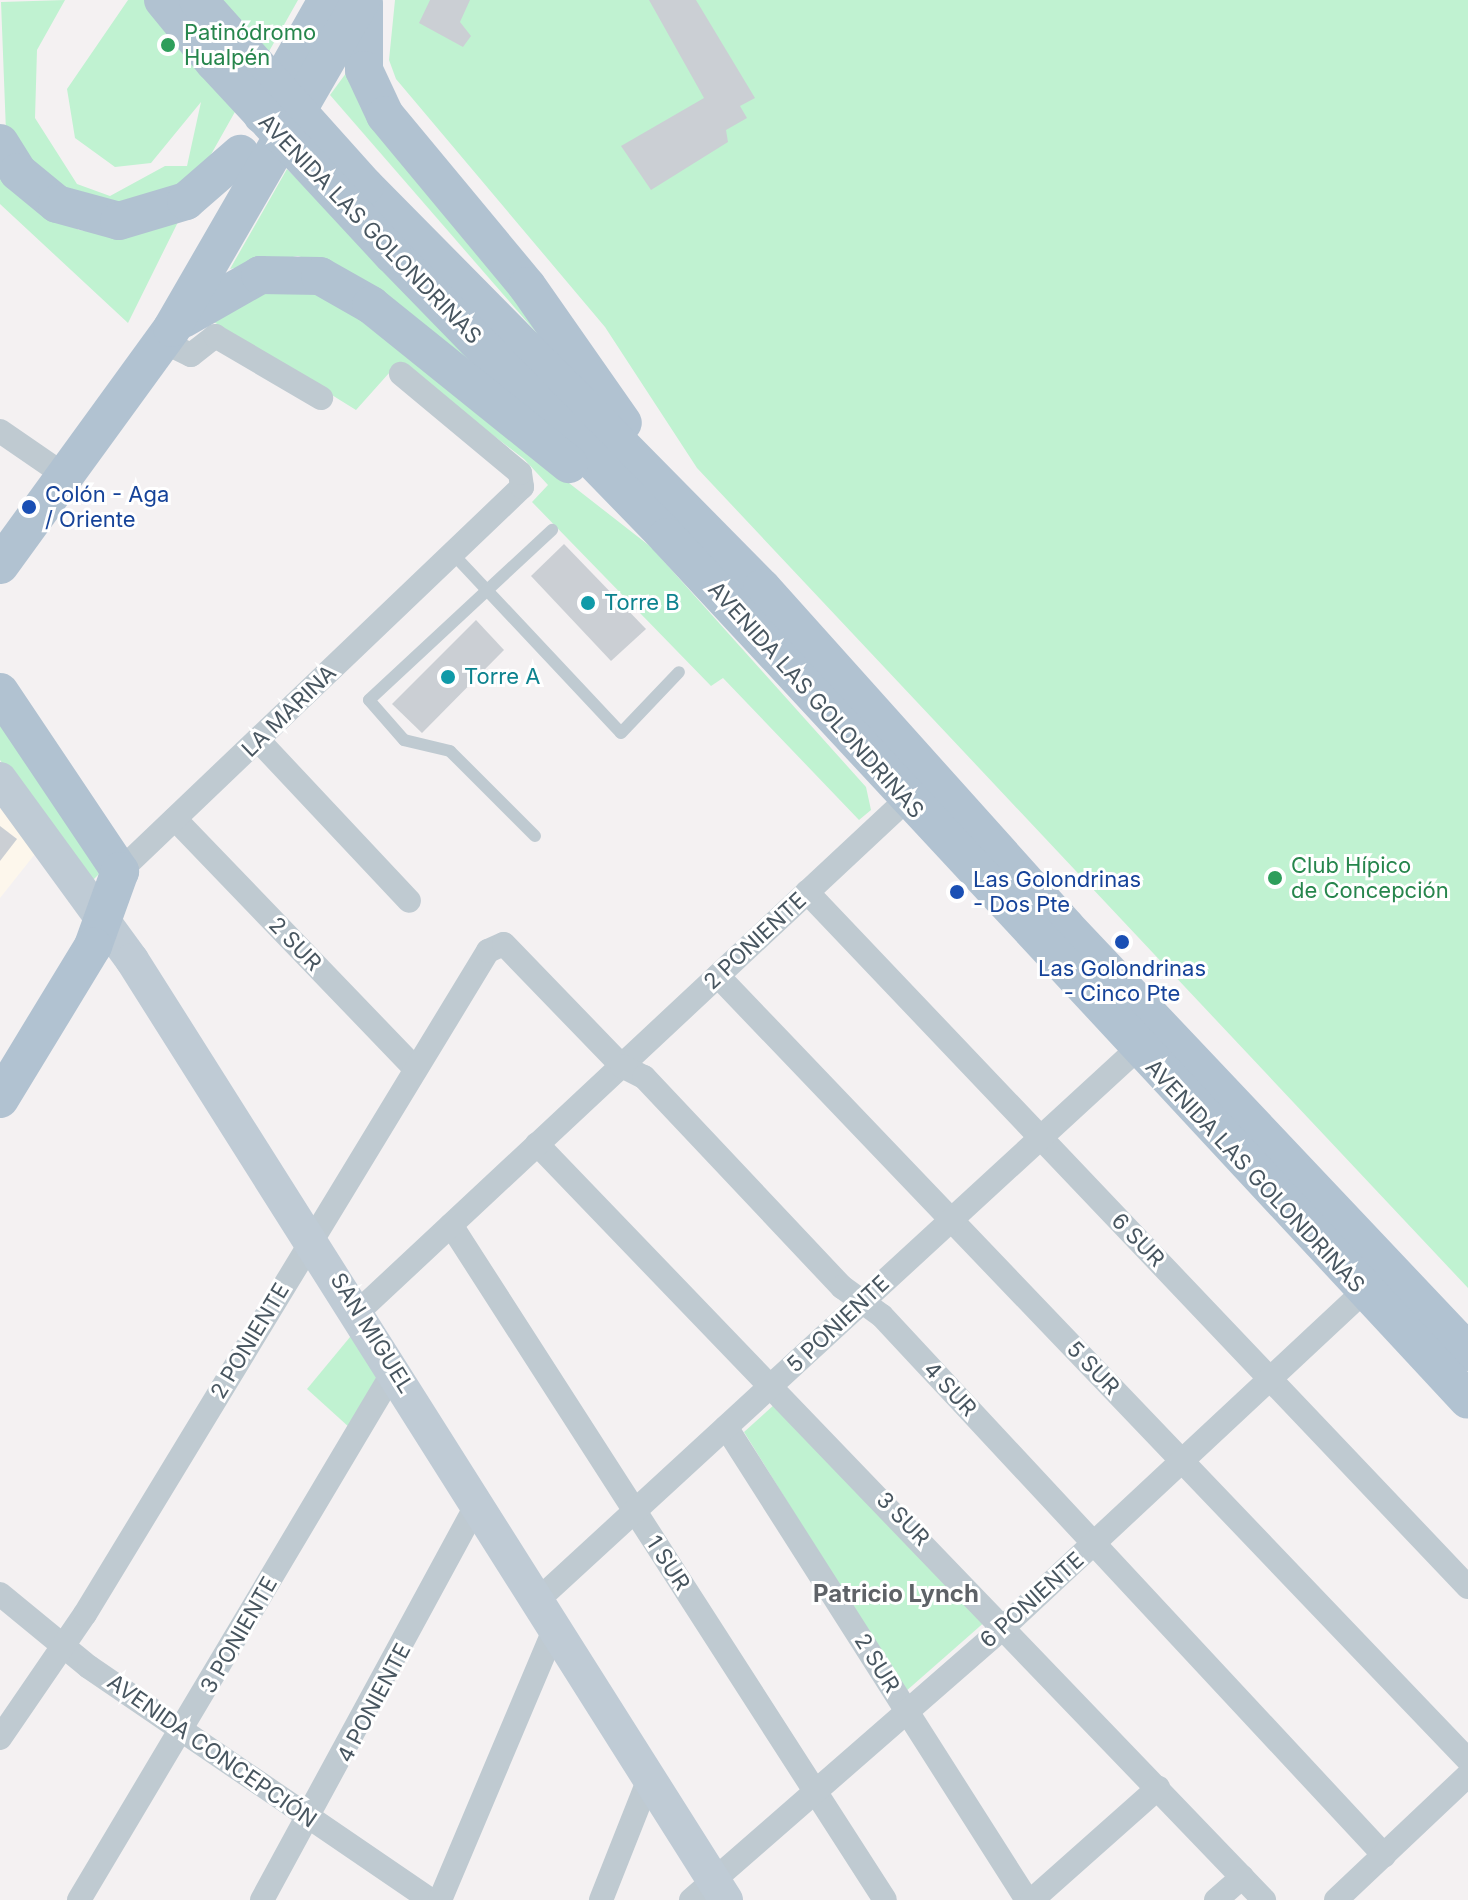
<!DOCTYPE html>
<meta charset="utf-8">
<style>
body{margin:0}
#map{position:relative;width:1468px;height:1900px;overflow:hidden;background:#f4f1f2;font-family:Inter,sans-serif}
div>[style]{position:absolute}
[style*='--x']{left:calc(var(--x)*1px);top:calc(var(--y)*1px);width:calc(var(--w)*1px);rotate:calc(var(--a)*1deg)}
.commercial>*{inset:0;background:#fdf7ec}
.green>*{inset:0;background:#c0f2d1}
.building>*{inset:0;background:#cbcfd4}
.lane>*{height:12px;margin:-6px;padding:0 6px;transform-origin:6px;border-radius:6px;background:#bfcad1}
.street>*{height:24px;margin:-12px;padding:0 12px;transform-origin:12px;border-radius:12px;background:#bfcad1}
.secondary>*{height:34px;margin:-17px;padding:0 17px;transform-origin:17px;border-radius:17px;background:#bfcbd5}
.primary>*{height:38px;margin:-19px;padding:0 19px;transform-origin:19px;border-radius:19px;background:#b1c2d1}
.primary-bridge>*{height:38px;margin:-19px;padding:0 19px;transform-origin:19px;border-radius:19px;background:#b1c2d1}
.dots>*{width:22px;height:22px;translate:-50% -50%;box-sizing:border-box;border:4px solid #fff;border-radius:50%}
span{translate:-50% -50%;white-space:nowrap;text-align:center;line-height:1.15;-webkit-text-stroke:6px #fff;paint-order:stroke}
.leisure-label{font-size:22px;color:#27864d}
.left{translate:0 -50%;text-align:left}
.street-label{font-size:22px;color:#485660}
.transit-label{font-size:22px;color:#164399}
.culture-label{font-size:22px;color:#0d838f}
.neighbourhood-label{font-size:24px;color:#5e6267;font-weight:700}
</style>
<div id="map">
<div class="commercial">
<div style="clip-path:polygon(0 790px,39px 849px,0 898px)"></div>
</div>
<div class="green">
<div style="clip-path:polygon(65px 0,37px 50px,35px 118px,77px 184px,110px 196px,165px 166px,187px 166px,201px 102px,151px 163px,115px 167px,75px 138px,67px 89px,128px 0,298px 0,200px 174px,132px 210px,56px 194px,6px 132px,1px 2px)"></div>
<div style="clip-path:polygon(395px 0,1468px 0,1468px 1288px,697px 468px,605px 327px,396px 79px,389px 60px)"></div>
<div style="clip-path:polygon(352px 65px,526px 306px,574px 376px,330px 95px)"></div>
<div style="clip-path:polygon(0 163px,48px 212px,79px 230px,123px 235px,180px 218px,128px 323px,0 204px)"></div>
<div style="clip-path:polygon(287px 169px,531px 418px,325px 265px,298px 256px,230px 269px)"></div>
<div style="clip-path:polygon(319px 288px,651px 547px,866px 787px,871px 810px,859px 820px,723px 678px,711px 686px,532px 502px,548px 485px,524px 459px,398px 363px,356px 410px,209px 319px,238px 296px)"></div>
<div style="clip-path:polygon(0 712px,102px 871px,92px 881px,75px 871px,0 760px)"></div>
<div style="clip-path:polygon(355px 1331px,381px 1370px,350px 1428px,307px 1389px)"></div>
<div style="clip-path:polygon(775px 1404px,987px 1620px,905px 1692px,744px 1432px)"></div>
</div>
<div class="building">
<div style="clip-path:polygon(430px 0,470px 0,460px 22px,471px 36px,463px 47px,419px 23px)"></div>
<div style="clip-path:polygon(649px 0,696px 0,755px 98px,740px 106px,747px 118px,726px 130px,728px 142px,651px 190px,621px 146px,704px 98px)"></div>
<div style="clip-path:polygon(564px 544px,646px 629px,611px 661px,531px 576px)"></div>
<div style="clip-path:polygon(476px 620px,504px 650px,422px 733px,392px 704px)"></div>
<div style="clip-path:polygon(0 826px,17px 839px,0 861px)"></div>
</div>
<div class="lane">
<div style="--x:453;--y:554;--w:245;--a:46.8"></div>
<div style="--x:621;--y:733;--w:84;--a:-46.4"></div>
<div style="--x:535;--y:836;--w:120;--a:-135"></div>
<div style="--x:450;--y:751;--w:47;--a:-166.6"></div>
<div style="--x:404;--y:740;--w:53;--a:-131.2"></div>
<div style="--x:369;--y:700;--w:250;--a:-42.9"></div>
</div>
<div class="street">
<div style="--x:162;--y:341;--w:32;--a:26"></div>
<div style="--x:191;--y:355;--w:31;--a:-38"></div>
<div style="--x:215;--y:336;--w:123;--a:30.3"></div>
<div style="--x:0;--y:431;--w:78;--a:34.5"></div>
<div style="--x:259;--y:741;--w:219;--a:46.8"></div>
<div style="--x:175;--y:819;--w:346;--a:46.1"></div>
<div style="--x:120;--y:871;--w:556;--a:-43.69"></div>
<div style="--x:522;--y:487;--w:14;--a:-98"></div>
<div style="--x:520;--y:473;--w:155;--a:-140.2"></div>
<div style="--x:807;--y:892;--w:959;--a:46.44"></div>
<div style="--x:718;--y:976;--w:1085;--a:46.27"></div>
<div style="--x:537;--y:1144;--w:1049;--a:46.12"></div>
<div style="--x:451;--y:1225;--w:802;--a:57.26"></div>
<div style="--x:359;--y:1311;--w:750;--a:-43.05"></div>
<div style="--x:726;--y:1427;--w:561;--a:57.53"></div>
<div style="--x:0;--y:1594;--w:115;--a:39.4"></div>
<div style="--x:89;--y:1667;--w:414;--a:34.3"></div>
<div style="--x:539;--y:1599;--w:811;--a:-42.6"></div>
<div style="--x:0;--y:1738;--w:150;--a:-55.6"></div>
<div style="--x:85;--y:1614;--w:776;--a:-58.71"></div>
<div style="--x:488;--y:951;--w:17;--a:-24"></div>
<div style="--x:504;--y:944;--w:170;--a:46"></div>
<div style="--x:622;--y:1066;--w:25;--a:27"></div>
<div style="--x:644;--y:1077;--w:289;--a:46.7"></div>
<div style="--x:842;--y:1287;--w:49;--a:35.9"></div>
<div style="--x:882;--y:1316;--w:737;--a:47.04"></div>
<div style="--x:79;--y:1900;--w:618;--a:-59.24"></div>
<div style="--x:262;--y:1900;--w:453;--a:-61.5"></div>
<div style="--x:440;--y:1900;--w:298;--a:-67.1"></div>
<div style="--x:601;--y:1900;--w:133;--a:-68.4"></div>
<div style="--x:691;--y:1900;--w:418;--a:-41.1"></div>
<div style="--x:1006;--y:1625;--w:490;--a:-43"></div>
<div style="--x:1032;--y:1900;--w:169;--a:-41.6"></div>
<div style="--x:1216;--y:1900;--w:35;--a:-41"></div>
<div style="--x:1336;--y:1900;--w:182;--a:-43.4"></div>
</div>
<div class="secondary">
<div style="--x:0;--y:779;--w:224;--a:53.9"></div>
<div style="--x:132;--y:960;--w:1112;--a:57.71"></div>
</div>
<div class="primary">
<div style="--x:163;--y:0;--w:80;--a:50.6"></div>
<div style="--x:364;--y:3;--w:67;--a:90"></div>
<div style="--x:364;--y:70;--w:50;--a:65"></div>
<div style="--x:385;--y:115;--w:222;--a:50.3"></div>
<div style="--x:527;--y:286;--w:167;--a:55"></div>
<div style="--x:262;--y:115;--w:132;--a:-60.5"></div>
<div style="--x:0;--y:143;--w:34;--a:58"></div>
<div style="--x:18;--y:172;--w:50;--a:39.4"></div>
<div style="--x:57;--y:204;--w:64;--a:15.3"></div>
<div style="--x:119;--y:221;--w:70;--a:-16.6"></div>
<div style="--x:186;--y:201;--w:72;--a:-41"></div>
<div style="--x:365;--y:186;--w:565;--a:45.36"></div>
<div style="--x:762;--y:588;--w:455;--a:48.1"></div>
<div style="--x:1066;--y:927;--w:585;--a:46.59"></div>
<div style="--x:393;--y:255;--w:393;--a:45.8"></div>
<div style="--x:667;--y:537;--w:1177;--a:47.13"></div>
<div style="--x:183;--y:319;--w:89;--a:-29.7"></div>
<div style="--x:260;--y:275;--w:60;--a:1"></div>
<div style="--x:320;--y:276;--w:59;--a:29.6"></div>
<div style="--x:371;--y:305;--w:254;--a:38.8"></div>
<div style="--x:0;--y:565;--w:293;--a:-54"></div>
<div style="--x:172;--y:328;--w:379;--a:-60"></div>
<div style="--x:0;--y:692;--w:216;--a:56.2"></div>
<div style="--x:120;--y:871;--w:80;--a:109.8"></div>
<div style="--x:93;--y:946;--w:179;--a:121.3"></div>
</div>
<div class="primary-bridge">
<div style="--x:198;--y:0;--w:250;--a:48.1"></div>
<div style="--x:214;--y:62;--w:263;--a:47.2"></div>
</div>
<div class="dots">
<div style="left:168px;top:45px;background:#2e9e5b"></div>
<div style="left:29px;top:507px;background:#1a4fb4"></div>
<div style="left:588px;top:603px;background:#0f9aa8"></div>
<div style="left:448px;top:677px;background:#0f9aa8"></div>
<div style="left:1275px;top:878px;background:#2e9e5b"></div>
<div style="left:957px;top:892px;background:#1a4fb4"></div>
<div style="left:1122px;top:942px;background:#1a4fb4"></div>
</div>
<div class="leisure-label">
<span class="left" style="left:184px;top:45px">Patinódromo<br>Hualpén</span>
<span class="left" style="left:1291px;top:878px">Club Hípico<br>de Concepción</span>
</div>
<div class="street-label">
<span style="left:370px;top:229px;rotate:46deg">AVENIDA LAS GOLONDRINAS</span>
<span style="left:816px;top:700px;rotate:48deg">AVENIDA LAS GOLONDRINAS</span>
<span style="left:289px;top:711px;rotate:-44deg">LA MARINA</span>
<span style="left:755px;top:941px;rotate:-43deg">2 PONIENTE</span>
<span style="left:295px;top:944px;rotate:46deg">2 SUR</span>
<span style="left:1255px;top:1176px;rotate:47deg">AVENIDA LAS GOLONDRINAS</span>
<span style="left:1138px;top:1240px;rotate:46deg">6 SUR</span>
<span style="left:838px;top:1324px;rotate:-43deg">5 PONIENTE</span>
<span style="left:372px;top:1333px;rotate:58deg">SAN MIGUEL</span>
<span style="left:250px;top:1341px;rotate:-59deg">2 PONIENTE</span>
<span style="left:1093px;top:1368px;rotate:46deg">5 SUR</span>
<span style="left:950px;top:1389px;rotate:47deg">4 SUR</span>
<span style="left:903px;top:1519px;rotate:46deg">3 SUR</span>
<span style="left:668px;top:1563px;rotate:57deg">1 SUR</span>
<span style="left:1032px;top:1600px;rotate:-42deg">6 PONIENTE</span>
<span style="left:239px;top:1635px;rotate:-60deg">3 PONIENTE</span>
<span style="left:877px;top:1663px;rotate:58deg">2 SUR</span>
<span style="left:374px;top:1703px;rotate:-62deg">4 PONIENTE</span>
<span style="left:212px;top:1751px;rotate:35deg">AVENIDA CONCEPCIÓN</span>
</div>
<div class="transit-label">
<span class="left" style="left:45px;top:507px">Colón - Aga<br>/ Oriente</span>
<span class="left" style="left:973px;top:892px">Las Golondrinas<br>- Dos Pte</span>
<span style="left:1122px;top:981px">Las Golondrinas<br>- Cinco Pte</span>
</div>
<div class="culture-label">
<span class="left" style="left:604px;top:603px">Torre B</span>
<span class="left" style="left:464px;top:677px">Torre A</span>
</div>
<div class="neighbourhood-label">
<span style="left:896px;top:1594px">Patricio Lynch</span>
</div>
</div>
